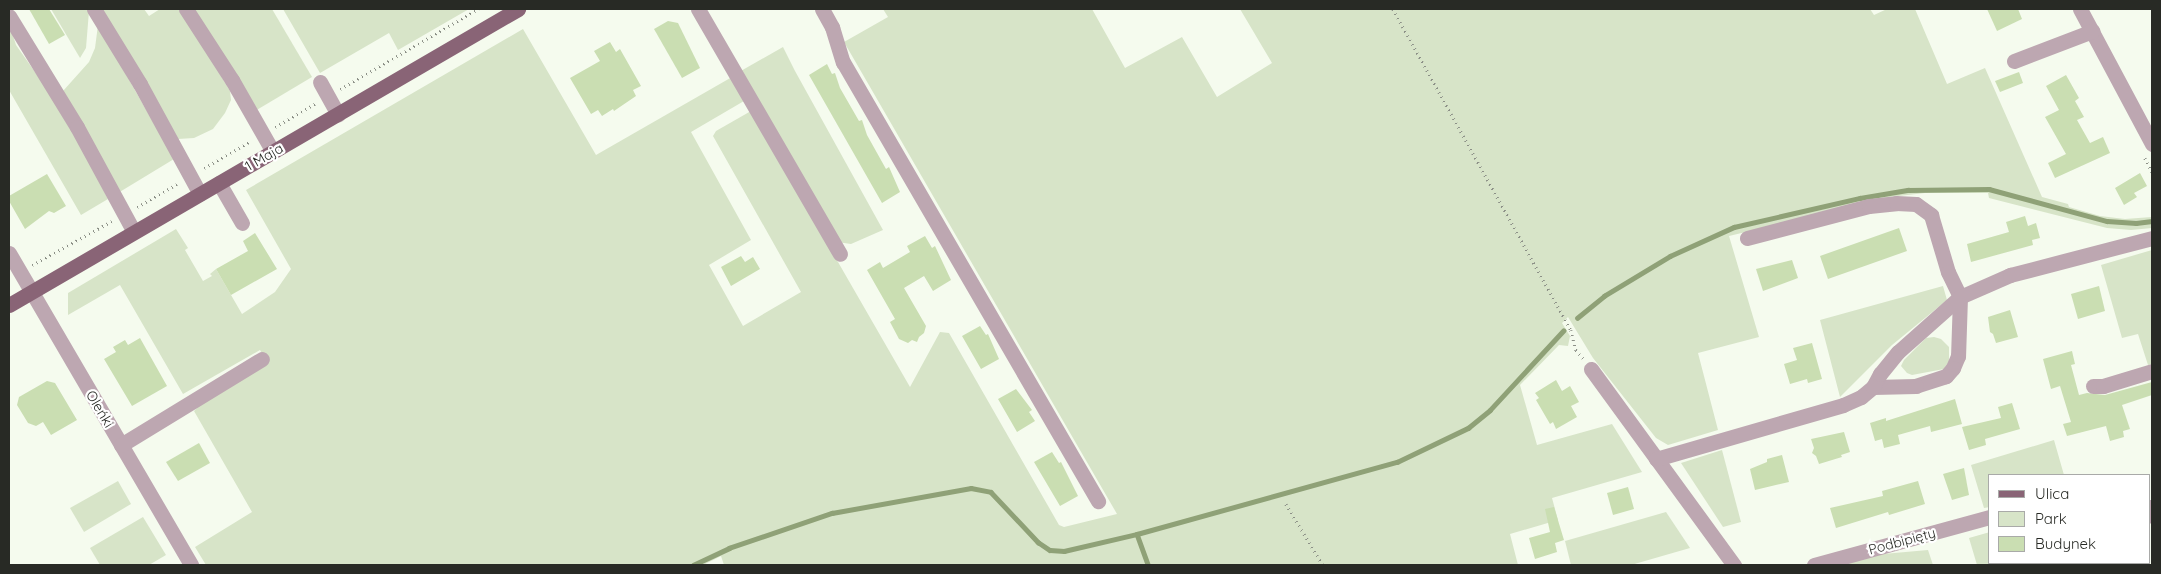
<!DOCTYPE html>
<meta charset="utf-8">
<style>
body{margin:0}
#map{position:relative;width:2161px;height:574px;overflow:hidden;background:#f5fbee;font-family:Quicksand,sans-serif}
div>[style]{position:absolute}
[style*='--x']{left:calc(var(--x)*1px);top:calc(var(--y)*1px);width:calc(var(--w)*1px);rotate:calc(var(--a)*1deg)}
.green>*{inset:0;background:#d7e4c8}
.stream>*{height:4.5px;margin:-2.25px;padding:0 2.25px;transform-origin:2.25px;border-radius:2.25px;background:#8fa177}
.building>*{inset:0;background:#cadeb2}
.path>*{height:2.5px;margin-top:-1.25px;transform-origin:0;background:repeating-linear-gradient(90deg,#8c9087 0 1px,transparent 0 5px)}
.minor>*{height:15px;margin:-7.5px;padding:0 7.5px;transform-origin:7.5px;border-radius:7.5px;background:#bda7b1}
.major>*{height:15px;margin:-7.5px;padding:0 7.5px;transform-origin:7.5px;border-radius:7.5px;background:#896476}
span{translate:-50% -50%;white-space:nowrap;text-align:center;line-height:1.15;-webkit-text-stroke:4.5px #fff;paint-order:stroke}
.street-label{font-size:14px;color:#282a25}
.frame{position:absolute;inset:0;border:10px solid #282a25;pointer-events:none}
.legend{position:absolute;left:1988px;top:474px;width:162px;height:90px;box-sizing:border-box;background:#fff;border:1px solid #a9aaa8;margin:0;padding:6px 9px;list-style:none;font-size:15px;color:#282a25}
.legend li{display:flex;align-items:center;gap:10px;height:25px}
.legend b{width:25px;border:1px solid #a9aaa8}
</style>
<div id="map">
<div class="green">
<div style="clip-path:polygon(51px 9px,88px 9px,89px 11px,86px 48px,80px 58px)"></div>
<div style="clip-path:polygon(101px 9px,144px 9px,149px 16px,160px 9px,181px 9px,230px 91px,231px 100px,225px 113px,213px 129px,194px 138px,178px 139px)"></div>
<div style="clip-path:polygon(191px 9px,272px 9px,312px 77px,255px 111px)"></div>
<div style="clip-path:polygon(283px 9px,469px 9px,398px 50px,389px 33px,320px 73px)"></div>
<div style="clip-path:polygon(883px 9px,1092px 9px,1125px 68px,1182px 37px,1217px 97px,1272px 63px,1240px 9px,1870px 9px,1874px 15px,1887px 9px,1915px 9px,1947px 84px,1985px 68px,2042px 197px,2068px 204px,2069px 207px,2100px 216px,2125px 219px,2152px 217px,2152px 228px,2131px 230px,2107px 228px,1989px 198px,1988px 193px,1925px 193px,1890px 197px,1729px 236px,1759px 337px,1698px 353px,1718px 430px,1668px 445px,1656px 438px,1593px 358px,1568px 317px,1562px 323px,1570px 336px,1568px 346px,1559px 345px,1520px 385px,1537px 445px,1612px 424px,1642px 472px,1552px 498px,1558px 520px,1510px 534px,1518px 565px,724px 565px,721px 556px,703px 565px,206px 565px,195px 547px,252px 512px,194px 411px,203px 402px,267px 362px,260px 350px,183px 394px,120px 285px,68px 315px,68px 293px,176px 229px,188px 248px,185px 250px,203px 281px,212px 276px,210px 274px,216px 269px,242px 314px,275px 292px,291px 269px,246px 190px,523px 29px,596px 155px,732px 77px,744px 101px,691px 132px,751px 240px,709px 265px,743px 326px,801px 292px,713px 136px,716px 131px,751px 111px,910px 387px,940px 332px,949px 333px,1059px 525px,1064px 527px,1117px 514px,844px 42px,888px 17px)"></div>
<div style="clip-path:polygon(9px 23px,16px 45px,42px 82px,86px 155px,108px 199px,81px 215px,9px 90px)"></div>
<div style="clip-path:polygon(98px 25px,174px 159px,118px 193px,63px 91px,89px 62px,95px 48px)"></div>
<div style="clip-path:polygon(783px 47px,795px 71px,883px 230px,851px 244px,837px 242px,739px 72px)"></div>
<div style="clip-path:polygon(2152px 250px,2152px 364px,2148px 365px,2138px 334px,2122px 338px,2101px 265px)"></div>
<div style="clip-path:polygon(1943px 286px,1947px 300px,1892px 345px,1840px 397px,1820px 320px)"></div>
<div style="clip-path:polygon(1934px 337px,1941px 339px,1949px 347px,1949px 362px,1944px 369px,1912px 375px,1907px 373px,1901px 366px,1904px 360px,1926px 338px)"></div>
<div style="clip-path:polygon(2054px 440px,2064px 475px,1990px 475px,1990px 507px,1984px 508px,1971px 465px)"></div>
<div style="clip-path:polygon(1722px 450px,1741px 522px,1723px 527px,1681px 463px)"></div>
<div style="clip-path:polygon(118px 481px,131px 504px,84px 532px,70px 508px)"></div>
<div style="clip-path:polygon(1666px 512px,1690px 548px,1631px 565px,1571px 565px,1565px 541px)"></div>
<div style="clip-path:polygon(143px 517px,166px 555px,149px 565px,100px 565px,90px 548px)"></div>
<div style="clip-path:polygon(1990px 532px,1990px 563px,2021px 563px,2022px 565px,1977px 565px,1969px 538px)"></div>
<div style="clip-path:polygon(1928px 550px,1933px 565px,1827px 565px,1861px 556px)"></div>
</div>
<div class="stream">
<div style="--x:1577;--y:318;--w:35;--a:-39"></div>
<div style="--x:1604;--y:296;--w:77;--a:-31.2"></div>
<div style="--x:1670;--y:256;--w:70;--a:-24.4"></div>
<div style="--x:1734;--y:227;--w:129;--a:-13"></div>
<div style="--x:1860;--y:198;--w:49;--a:-9.5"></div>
<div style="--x:1908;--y:190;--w:81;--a:-0.7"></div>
<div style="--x:1989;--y:189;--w:122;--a:15.2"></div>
<div style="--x:2107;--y:221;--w:29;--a:4"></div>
<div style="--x:2136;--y:223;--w:16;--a:-7"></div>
<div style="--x:1137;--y:534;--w:33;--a:70"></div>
<div style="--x:693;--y:565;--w:40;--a:-25"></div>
<div style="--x:729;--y:548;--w:109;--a:-18.8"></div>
<div style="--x:832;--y:513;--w:141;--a:-10.2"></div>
<div style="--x:971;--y:488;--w:20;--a:11"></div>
<div style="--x:991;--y:492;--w:69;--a:46.8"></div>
<div style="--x:1038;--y:542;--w:14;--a:34"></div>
<div style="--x:1050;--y:550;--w:14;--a:4"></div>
<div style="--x:1064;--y:551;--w:75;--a:-13.1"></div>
<div style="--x:1137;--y:534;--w:270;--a:-15.5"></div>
<div style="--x:1397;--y:462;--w:79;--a:-25.6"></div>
<div style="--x:1468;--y:428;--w:28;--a:-39"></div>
<div style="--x:1490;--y:410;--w:108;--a:-47.3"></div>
</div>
<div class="building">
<div style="clip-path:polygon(29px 9px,49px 9px,65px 35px,49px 44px)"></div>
<div style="clip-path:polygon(1987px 9px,2018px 9px,2022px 19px,1997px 31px)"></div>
<div style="clip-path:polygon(668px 21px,678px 23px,700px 68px,682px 78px,654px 29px)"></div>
<div style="clip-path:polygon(610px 42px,616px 52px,620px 49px,641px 86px,633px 90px,636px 96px,614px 111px,613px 109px,602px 116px,598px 110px,591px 114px,570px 78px,600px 61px,594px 51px)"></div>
<div style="clip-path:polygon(827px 64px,832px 74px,835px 73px,840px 88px,859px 121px,862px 120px,867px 135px,886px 169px,889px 167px,900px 192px,882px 203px,809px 75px)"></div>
<div style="clip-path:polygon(2019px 72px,2023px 83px,2000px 92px,1995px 81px)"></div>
<div style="clip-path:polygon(2066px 75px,2079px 98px,2075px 101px,2084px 117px,2077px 120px,2090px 143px,2103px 137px,2110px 153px,2055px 178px,2048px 163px,2066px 154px,2045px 117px,2059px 110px,2046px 86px)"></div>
<div style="clip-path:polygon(2140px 173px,2147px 186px,2134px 193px,2137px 197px,2124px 205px,2115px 188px)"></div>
<div style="clip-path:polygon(47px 174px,66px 206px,54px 213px,49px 211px,25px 229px,9px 201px,9px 196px)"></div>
<div style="clip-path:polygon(2025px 216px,2028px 226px,2036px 223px,2040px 238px,2032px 240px,2033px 245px,1971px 262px,1967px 244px,2009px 232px,2006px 222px)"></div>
<div style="clip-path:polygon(1899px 228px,1907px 251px,1828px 279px,1820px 256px)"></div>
<div style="clip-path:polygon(255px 233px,277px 269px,231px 295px,216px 269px,248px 251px,243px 241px)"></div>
<div style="clip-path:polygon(925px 236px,932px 248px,935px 246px,951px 280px,933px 291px,924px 276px,904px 288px,926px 326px,924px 333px,919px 337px,917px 342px,912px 340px,908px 343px,899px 339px,890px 322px,895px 319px,867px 270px,880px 262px,883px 268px,910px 252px,907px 246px)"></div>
<div style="clip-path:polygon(741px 256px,745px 262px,753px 257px,760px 269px,731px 286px,721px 267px)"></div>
<div style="clip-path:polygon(1792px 260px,1798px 278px,1763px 291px,1756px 269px)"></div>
<div style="clip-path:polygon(2099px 286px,2105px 311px,2078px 319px,2071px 294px)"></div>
<div style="clip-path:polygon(2010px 310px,2018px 337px,1996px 343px,1993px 334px,1990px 332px,1988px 317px)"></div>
<div style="clip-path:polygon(980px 326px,986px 335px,988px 334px,999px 359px,981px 369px,962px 336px)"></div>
<div style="clip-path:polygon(140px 338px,167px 386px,132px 406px,104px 359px,116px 352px,113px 347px,125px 340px,128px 345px)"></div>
<div style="clip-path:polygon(1812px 343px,1822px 379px,1808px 383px,1807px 379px,1790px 384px,1784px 364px,1797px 360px,1793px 348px)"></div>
<div style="clip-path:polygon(2072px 351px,2075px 364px,2071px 365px,2079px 395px,2087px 393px,2105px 395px,2152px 382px,2152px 395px,2122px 405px,2130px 429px,2123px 431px,2124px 437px,2110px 441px,2106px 426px,2067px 436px,2063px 424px,2071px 422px,2060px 386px,2051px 389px,2043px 359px)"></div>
<div style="clip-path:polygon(1556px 380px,1562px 391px,1570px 386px,1579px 402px,1571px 406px,1577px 417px,1556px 429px,1553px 422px,1550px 424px,1536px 400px,1539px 398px,1535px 393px)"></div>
<div style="clip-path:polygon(47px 381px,55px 383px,77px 420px,51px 435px,43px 422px,36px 426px,28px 423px,17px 405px,19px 397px)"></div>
<div style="clip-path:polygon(1016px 389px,1032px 410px,1029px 412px,1035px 421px,1017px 432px,998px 399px)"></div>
<div style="clip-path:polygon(1955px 399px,1962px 424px,1931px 432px,1930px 426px,1898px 435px,1900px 444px,1884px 448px,1882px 439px,1875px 441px,1870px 423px,1886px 418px,1886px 421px)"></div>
<div style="clip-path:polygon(2012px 403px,2020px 429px,1985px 439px,1986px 445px,1969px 450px,1962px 427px,2001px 418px,1998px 407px)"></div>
<div style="clip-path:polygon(1844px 432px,1850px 452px,1841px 455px,1842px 457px,1819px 464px,1816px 456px,1812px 453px,1814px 448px,1811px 439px)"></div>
<div style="clip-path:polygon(199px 443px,210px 463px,178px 481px,166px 462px)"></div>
<div style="clip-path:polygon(1052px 452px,1059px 463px,1061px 462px,1078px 496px,1060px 506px,1034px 462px)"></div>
<div style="clip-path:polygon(1782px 455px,1789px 482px,1755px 490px,1750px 469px,1767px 462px,1767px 459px)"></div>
<div style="clip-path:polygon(1964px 468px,1969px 495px,1952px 500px,1943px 474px)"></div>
<div style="clip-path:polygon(1918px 481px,1925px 504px,1889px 515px,1888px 512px,1836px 528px,1830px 508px,1883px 496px,1882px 491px)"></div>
<div style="clip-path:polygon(1628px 487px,1634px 509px,1613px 515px,1607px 493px)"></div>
<div style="clip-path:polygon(1554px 507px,1564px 540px,1555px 543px,1557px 552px,1535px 559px,1529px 538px,1550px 532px,1545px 509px)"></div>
</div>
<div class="path">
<div style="--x:1393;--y:9;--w:367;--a:61"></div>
<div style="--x:1571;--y:330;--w:21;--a:76"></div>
<div style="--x:1576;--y:350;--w:11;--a:49"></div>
<div style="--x:340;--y:89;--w:160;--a:-30.1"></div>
<div style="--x:275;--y:127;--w:48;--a:-30.3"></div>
<div style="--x:2145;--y:158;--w:16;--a:63"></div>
<div style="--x:204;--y:168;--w:54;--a:-29.9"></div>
<div style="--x:137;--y:207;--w:46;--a:-29.9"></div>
<div style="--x:32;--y:265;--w:91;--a:-28.8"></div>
<div style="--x:1286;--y:504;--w:71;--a:58.8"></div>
</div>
<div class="minor">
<div style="--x:94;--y:9;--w:88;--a:58.5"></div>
<div style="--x:140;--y:84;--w:125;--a:61.4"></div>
<div style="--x:186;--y:9;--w:85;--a:57.1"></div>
<div style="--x:232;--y:80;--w:83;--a:60.3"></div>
<div style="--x:698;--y:9;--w:283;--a:59.9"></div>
<div style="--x:822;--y:9;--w:21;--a:61"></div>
<div style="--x:832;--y:27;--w:37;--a:73"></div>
<div style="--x:843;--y:62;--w:508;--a:59.85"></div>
<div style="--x:2080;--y:9;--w:153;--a:61.9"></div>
<div style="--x:9;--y:16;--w:130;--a:58.5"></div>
<div style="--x:77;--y:127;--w:119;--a:61.5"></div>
<div style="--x:2014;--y:61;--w:84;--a:-21"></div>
<div style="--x:320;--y:82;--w:37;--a:61"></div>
<div style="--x:219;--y:183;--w:46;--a:60.1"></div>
<div style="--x:1747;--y:238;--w:126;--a:-14.7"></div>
<div style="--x:1869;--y:206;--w:27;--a:-6"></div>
<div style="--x:1896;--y:203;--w:20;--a:3"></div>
<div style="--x:1916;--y:204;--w:19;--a:36"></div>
<div style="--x:1931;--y:215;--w:59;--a:73.4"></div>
<div style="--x:1948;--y:272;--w:28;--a:64"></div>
<div style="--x:1960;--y:297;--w:59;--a:91.9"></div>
<div style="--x:1958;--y:356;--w:13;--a:113"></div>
<div style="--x:1953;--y:368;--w:11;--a:131"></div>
<div style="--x:1946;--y:376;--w:32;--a:162"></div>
<div style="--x:1916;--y:386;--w:43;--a:178.7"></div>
<div style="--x:9;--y:253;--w:361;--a:59.7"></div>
<div style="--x:1591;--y:369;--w:243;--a:53.9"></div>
<div style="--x:2093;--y:386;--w:10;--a:0"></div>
<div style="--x:2103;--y:386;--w:51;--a:-17"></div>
<div style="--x:121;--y:445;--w:165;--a:-31.4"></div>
<div style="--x:1656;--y:459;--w:195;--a:-16.1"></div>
<div style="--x:1843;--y:405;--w:20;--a:-24"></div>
<div style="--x:1861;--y:397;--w:16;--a:-40"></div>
<div style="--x:1873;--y:387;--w:15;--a:-62"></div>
<div style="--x:1880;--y:374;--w:28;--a:-51"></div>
<div style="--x:1898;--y:352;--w:83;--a:-41.6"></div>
<div style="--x:1960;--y:297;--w:55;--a:-23.7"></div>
<div style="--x:2010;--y:275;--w:147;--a:-14.6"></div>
<div style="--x:2150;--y:507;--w:9;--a:77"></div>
<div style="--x:1814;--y:565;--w:182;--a:-15.3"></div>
</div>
<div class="major">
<div style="--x:9;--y:305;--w:589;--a:-30.18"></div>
</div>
<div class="street-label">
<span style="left:264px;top:157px;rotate:-30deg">1 Maja</span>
<span style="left:100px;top:409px;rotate:59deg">Oleńki</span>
<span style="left:1902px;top:541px;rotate:-15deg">Podbipięty</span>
</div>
<div class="frame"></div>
<ul class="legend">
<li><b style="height:6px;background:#896476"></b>Ulica</li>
<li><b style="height:14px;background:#d7e4c8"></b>Park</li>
<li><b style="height:14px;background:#cadeb2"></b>Budynek</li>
</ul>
</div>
